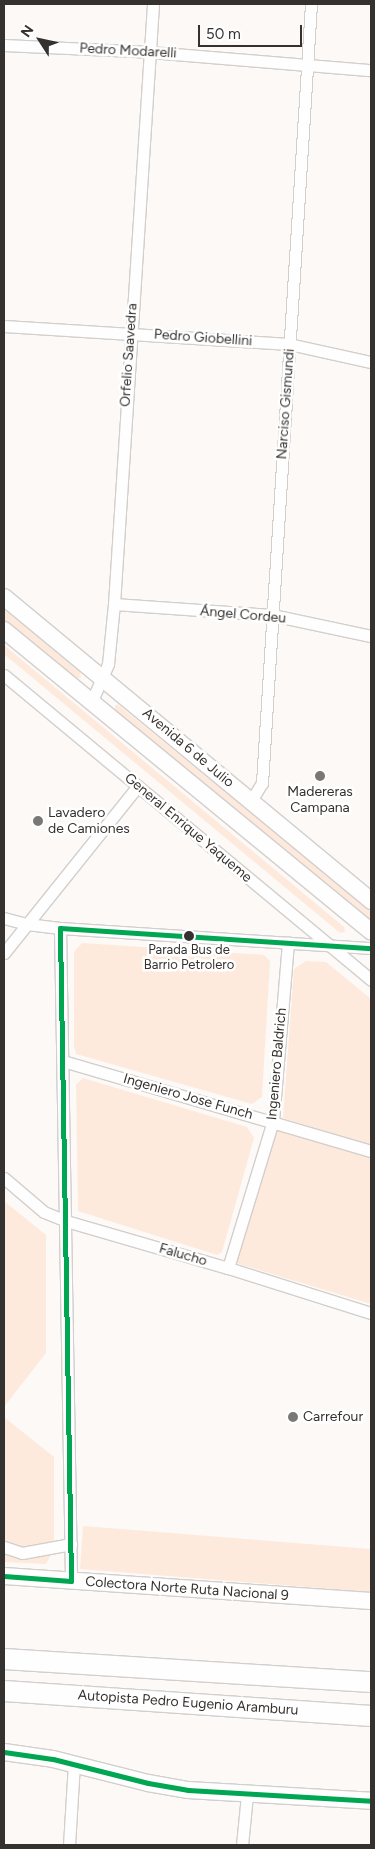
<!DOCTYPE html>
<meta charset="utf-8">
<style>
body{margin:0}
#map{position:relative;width:375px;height:1849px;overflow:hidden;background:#fcf9f7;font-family:Figtree,sans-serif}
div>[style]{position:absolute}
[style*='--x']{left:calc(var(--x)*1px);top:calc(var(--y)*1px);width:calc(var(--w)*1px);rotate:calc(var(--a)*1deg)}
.green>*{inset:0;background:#feeadd}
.roads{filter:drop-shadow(1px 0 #d2cfcd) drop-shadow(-1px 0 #d2cfcd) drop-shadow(0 1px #d2cfcd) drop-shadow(0 -1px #d2cfcd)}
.street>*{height:11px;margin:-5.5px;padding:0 5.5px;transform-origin:5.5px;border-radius:5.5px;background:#fffefe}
.secondary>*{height:16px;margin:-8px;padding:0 8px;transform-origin:8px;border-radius:8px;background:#fffefe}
.highway>*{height:20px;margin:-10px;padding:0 10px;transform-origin:10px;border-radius:10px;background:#fffefe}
.bus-1>*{height:5px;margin:-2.5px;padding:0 2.5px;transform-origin:2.5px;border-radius:2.5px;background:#00a651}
.dots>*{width:14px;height:14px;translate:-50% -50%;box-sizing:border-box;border:2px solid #fff;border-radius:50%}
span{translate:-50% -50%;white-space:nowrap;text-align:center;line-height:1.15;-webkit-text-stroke:5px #fff;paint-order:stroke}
.bus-label{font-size:13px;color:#35312e}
.street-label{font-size:14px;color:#35312e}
.poi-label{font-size:14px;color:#35312e}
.left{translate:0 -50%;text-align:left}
.frame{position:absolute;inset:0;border:5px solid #35312e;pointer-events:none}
.north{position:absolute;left:15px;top:15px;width:50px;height:50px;-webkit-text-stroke:4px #fff;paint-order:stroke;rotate:305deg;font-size:14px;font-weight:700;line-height:20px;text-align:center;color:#35312e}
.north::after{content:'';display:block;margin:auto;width:18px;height:22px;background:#35312e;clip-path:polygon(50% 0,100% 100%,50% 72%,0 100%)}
.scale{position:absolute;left:198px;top:25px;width:104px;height:22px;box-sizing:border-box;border:2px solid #35312e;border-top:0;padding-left:6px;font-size:15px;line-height:18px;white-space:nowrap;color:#35312e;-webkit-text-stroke:4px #fff;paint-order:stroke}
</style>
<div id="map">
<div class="green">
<div style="clip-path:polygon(4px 609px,80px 672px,81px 678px,76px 678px,4px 619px)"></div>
<div style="clip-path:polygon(4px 645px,344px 927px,345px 932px,340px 933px,4px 654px)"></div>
<div style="clip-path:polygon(117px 704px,371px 911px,371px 920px,115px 711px,115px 706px)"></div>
<div style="clip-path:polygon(82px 943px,264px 955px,270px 961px,262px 1097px,252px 1104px,76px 1054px,74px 1046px,74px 952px)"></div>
<div style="clip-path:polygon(306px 961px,326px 962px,371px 999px,371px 1145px,283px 1118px,294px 969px)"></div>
<div style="clip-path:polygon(83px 1078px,247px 1127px,254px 1138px,222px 1252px,217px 1255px,78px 1211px,76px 1085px)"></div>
<div style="clip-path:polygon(277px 1130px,371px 1158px,371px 1304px,236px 1263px)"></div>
<div style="clip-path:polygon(4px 1201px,46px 1235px,46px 1353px,4px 1407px)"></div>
<div style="clip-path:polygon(4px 1417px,54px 1457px,54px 1549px,46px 1564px,4px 1562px)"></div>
<div style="clip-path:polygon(83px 1526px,371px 1549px,371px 1592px,80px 1569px)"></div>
</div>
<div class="roads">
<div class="street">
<div style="--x:4;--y:45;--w:146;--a:2.7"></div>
<div style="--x:150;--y:52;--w:222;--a:4.7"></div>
<div style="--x:4;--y:326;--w:286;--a:3.6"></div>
<div style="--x:289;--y:344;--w:84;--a:12.4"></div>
<div style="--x:114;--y:604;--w:158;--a:4"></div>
<div style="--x:272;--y:615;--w:101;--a:12"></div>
<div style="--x:4;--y:675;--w:477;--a:39.7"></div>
<div style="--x:91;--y:703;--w:43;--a:-66.4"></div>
<div style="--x:108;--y:664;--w:60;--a:-84.3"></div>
<div style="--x:114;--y:604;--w:601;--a:-86.28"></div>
<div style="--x:251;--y:801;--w:21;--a:-59"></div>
<div style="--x:262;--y:783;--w:781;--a:-86.4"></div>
<div style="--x:4;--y:918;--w:24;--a:15"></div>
<div style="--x:27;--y:924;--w:33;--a:7"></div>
<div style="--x:60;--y:928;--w:312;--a:3.7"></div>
<div style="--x:60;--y:928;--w:653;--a:89.03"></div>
<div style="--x:4;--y:953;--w:214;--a:-51.3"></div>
<div style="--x:63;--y:1061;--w:321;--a:16.3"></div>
<div style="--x:4;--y:1178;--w:52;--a:40.4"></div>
<div style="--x:44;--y:1212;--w:24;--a:22"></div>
<div style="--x:66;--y:1221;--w:169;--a:16.2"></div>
<div style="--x:228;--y:1268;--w:150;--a:17.5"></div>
<div style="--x:228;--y:1268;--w:154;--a:-73"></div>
<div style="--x:273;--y:1121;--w:179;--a:-85.2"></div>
<div style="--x:4;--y:1547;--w:19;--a:18"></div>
<div style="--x:22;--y:1553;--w:50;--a:-10.4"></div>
<div style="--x:69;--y:1845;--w:82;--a:-86.5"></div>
<div style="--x:242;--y:1845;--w:50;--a:-84.3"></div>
</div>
<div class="secondary">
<div style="--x:4;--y:597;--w:477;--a:39.6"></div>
<div style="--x:4;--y:630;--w:475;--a:39.4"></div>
<div style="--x:4;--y:1576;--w:368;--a:3.9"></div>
<div style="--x:4;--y:1752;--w:49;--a:8.1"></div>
<div style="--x:53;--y:1759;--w:98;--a:14.2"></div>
<div style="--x:148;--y:1783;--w:41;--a:9.9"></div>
<div style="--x:188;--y:1790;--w:183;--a:3.4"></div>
</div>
<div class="highway">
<div style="--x:4;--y:1659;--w:368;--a:3.6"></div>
<div style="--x:4;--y:1691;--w:368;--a:3.9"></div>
</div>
</div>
<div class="bus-1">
<div style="--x:4;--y:1576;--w:67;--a:4.3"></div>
<div style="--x:71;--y:1581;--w:653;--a:-90.97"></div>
<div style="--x:60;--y:928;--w:312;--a:3.7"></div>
<div style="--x:4;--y:1752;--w:49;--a:8.1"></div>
<div style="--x:53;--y:1759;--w:98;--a:14.2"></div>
<div style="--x:148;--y:1783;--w:41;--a:9.9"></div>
<div style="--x:188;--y:1790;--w:183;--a:3.4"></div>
</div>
<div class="dots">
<div style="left:320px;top:776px;background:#7b7774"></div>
<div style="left:38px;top:821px;background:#7b7774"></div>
<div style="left:189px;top:936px;background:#35312e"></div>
<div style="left:293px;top:1417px;background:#7b7774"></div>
</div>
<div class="bus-label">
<span style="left:189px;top:958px">Parada Bus de<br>Barrio Petrolero</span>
</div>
<div class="street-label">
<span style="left:128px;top:51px;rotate:3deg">Pedro Modarelli</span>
<span style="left:203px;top:338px;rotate:4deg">Pedro Giobellini</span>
<span style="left:129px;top:355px;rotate:-86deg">Orfelio Saavedra</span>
<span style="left:286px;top:404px;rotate:-86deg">Narciso Gismundi</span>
<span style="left:243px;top:615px;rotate:5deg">Ángel Cordeu</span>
<span style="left:188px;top:748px;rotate:40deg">Avenida 6 de Julio</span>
<span style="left:188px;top:828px;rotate:40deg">General Enrique Yaqueme</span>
<span style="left:277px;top:1064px;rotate:-85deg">Ingeniero Baldrich</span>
<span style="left:188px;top:1097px;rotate:16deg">Ingeniero Jose Funch</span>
<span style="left:183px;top:1255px;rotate:16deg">Falucho</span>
<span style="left:187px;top:1589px;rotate:4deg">Colectora Norte Ruta Nacional 9</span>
<span style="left:188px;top:1703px;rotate:4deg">Autopista Pedro Eugenio Aramburu</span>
</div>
<div class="poi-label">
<span style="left:320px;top:800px">Madereras<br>Campana</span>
<span class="left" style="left:48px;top:821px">Lavadero<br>de Camiones</span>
<span class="left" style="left:303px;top:1417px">Carrefour</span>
</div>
<div class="frame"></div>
<div class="north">N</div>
<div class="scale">50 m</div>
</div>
